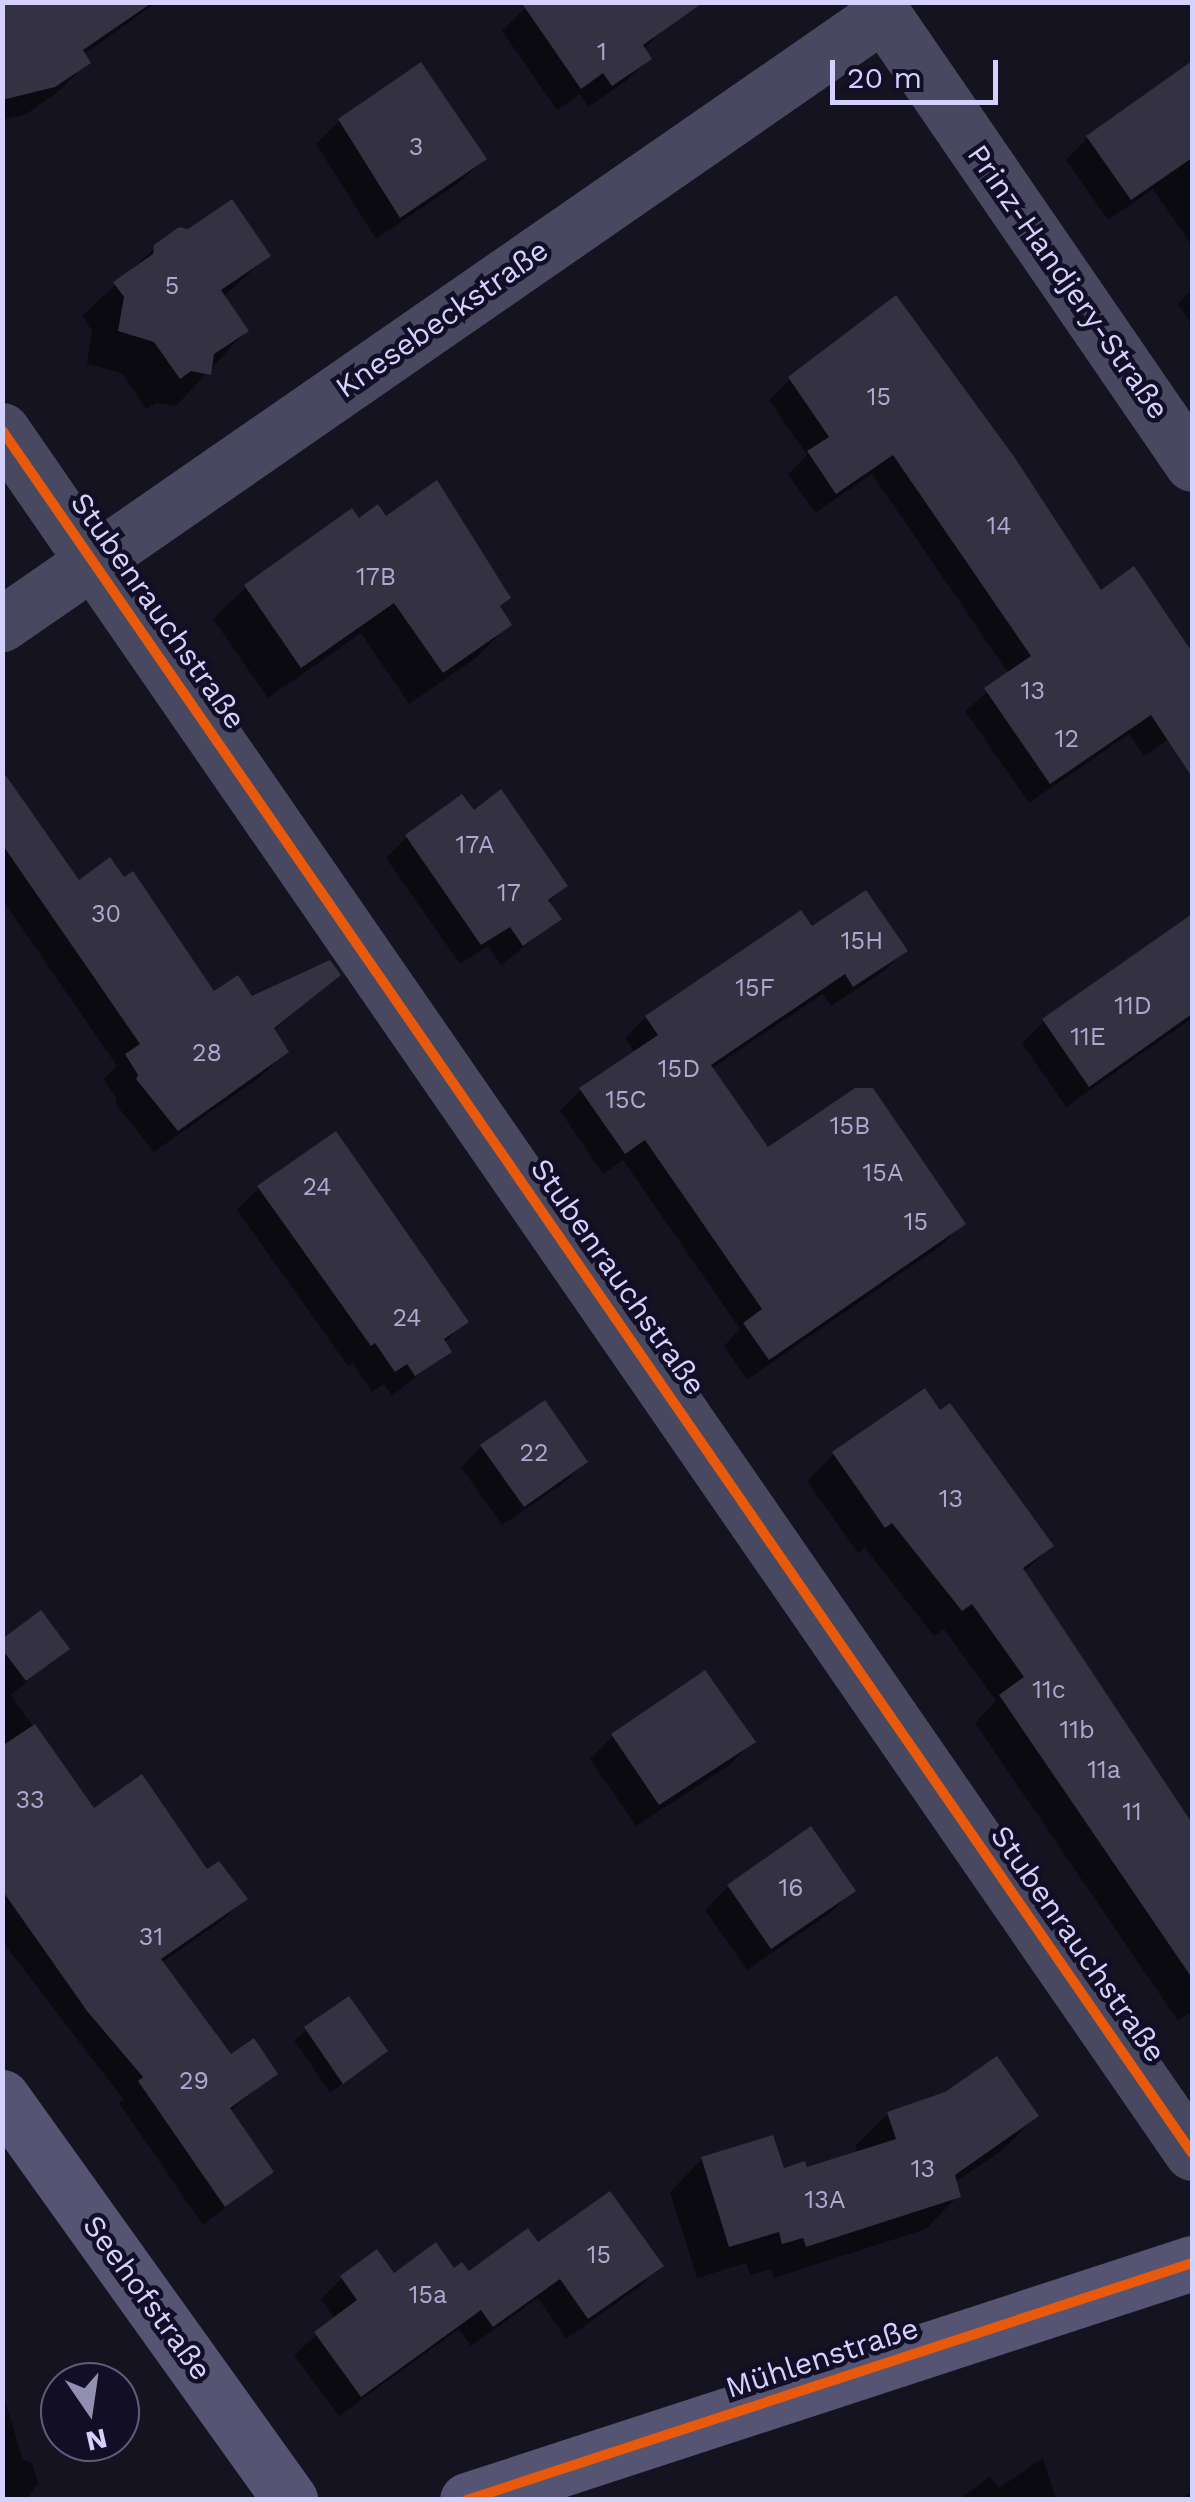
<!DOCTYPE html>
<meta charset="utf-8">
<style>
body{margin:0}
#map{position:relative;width:1195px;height:2502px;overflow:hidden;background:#151320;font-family:"Work Sans",sans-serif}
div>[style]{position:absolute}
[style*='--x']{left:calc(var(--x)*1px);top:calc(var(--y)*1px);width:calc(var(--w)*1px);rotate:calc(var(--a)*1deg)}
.shadow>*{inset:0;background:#0007}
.building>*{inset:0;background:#333142}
.street>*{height:55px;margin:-27.5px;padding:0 27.5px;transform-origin:27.5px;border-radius:27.5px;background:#484861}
.secondary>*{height:55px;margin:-27.5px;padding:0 27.5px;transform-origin:27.5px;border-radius:27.5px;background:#565473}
.cycleway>*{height:10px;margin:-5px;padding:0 5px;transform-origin:5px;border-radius:5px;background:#e8590c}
span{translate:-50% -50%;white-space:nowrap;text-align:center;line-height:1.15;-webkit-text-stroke:9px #110e25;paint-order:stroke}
.number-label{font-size:25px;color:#aca9d0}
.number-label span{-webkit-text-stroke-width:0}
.street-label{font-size:30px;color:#d5d1ff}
.frame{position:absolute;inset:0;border:5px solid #d5d1ff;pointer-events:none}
.north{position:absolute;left:40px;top:2362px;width:100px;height:100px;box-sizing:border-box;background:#110e25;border:2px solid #5f5c7c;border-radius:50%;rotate:167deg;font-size:28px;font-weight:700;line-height:40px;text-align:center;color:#d5d1ff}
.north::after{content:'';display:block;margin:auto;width:35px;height:45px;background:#928eb1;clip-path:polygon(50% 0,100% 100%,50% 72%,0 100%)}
.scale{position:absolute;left:830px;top:60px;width:168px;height:45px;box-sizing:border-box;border:5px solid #d5d1ff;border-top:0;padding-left:12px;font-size:30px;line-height:35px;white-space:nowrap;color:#d5d1ff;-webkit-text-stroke:8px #110e25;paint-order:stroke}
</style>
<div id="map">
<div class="shadow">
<div style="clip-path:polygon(2px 2px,157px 2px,83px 55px,88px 62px,60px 90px,25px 115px,2px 120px)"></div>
<div style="clip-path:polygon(525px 8px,668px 25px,643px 50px,649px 58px,626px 81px,588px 107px,580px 94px,557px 110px,502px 31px)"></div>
<div style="clip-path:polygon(1192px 64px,1192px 246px,1153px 189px,1108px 220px,1066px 160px,1088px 138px)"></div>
<div style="clip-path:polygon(420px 66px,484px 159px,461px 181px,376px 239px,316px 144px,339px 121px)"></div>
<div style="clip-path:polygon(156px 247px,268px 256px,223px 297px,246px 331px,176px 406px,156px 403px,146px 409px,122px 373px,87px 364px,92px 331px,82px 316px)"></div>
<div style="clip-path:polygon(1192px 290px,1192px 325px,1178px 304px)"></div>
<div style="clip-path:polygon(790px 379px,1100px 593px,1134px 570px,1192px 654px,1192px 723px,1144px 756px,1129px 734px,1029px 803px,965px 711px,1009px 674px,872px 474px,815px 513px,788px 474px,807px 455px,769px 400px)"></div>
<div style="clip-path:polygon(385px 519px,498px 608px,509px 624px,477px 657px,409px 704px,361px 633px,268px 698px,213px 619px,246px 587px,358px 522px)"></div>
<div style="clip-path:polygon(2px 775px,78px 883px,213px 994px,251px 999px,337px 975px,273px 1030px,286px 1051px,264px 1074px,154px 1152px,115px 1103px,117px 1099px,104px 1079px,117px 1066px,2px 899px)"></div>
<div style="clip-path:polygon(473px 813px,565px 886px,548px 903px,559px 919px,501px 965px,488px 946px,460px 964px,386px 858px,407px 837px)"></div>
<div style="clip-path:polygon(1192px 916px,1192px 1018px,1066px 1107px,1022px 1043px,1044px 1021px)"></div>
<div style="clip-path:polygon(811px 930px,905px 950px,884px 971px,831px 1006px,823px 994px,711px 1069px,767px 1151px,963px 1224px,942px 1245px,747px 1380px,724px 1346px,740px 1329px,623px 1160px,603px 1174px,560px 1111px,581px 1090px,636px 1054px,625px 1038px,646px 1017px)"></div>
<div style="clip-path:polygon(259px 1188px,466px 1321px,443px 1344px,448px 1351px,392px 1396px,384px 1384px,372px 1392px,353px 1363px,348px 1366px,237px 1210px)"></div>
<div style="clip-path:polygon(481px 1447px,585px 1462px,565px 1482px,502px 1525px,461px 1467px)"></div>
<div style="clip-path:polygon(834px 1454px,1051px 1546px,1023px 1573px,1192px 1842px,1192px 2011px,1178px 2021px,975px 1723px,996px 1701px,944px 1629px,934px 1636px,865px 1548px,858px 1553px,807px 1481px)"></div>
<div style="clip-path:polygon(2px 1642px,67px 1648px,11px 1695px,93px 1811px,207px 1873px,244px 1899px,224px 1919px,161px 1963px,231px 2057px,275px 2073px,229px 2112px,271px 2172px,203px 2225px,119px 2103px,123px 2099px,2px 1941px)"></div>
<div style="clip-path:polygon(705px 1673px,752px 1742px,730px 1765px,636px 1826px,590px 1759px,613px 1736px)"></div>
<div style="clip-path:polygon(811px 1830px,853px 1890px,830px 1913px,747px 1970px,705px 1910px,728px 1887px)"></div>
<div style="clip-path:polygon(348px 1999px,385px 2051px,330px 2093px,294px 2040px)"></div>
<div style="clip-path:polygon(888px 2114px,1036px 2116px,1004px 2149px,954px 2183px,958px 2196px,926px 2229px,774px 2278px,771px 2269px,750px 2275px,746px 2263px,697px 2278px,670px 2192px,702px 2159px,806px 2170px,858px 2154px,855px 2146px)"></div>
<div style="clip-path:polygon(537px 2245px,660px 2266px,639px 2287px,566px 2339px,538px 2298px,471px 2346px,459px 2329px,339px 2416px,294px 2355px,335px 2319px,321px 2299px,342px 2278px,454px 2271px,468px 2275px)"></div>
<div style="clip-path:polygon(2px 2391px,23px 2460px,32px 2463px,38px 2484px,26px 2500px,2px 2500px)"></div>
<div style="clip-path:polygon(1043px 2458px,1056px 2500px,958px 2500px,990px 2476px,999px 2488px)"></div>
<div style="clip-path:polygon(1192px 2491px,1192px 2500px,1180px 2500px)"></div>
</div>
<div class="building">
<div style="clip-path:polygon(2px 2px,153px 2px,83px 50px,91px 63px,55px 87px,2px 100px)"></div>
<div style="clip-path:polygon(521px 2px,704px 2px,643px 45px,652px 59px,612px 86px,603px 73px,581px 89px)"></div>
<div style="clip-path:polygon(1192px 61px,1192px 158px,1131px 200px,1086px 136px)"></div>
<div style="clip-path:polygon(421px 62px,487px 159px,400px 218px,338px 119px)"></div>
<div style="clip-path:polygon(232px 199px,271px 256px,221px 290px,249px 331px,214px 354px,211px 375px,191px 371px,180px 379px,154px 342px,118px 331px,124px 297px,113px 282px,153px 254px,154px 245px,179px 227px,188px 229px)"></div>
<div style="clip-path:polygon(896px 295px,1015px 458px,1101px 590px,1134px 566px,1192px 652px,1192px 777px,1151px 715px,1050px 784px,984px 688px,1031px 656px,893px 455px,836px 494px,807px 451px,829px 437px,788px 377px)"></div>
<div style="clip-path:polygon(437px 480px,511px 598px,500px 606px,512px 625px,443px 673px,394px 603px,301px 668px,244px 585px,352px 508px,359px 518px,378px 504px,386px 516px)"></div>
<div style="clip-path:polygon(2px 770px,79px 880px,110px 857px,124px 877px,133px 871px,214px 991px,238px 975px,252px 996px,330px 960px,341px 975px,274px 1028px,289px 1052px,178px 1131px,136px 1079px,138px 1075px,125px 1054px,140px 1044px,2px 844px)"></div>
<div style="clip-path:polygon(501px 789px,568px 886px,548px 900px,562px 919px,523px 946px,510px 927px,481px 945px,405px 835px,462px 794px,474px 810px)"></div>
<div style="clip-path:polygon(866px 890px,908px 951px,853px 987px,845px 974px,711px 1065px,768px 1147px,855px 1088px,873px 1088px,966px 1224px,769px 1360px,743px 1323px,762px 1309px,645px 1140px,625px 1154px,579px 1088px,658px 1035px,645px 1016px,801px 910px,812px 926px)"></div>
<div style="clip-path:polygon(1192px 914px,1192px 1014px,1089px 1087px,1042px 1019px)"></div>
<div style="clip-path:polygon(336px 1131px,469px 1322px,444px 1339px,452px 1352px,415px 1376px,407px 1364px,395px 1372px,375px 1343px,371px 1346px,257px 1186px)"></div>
<div style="clip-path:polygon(925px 1388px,940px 1410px,950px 1403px,1054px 1546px,1023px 1568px,1192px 1823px,1192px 1978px,999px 1695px,1024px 1677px,972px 1604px,962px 1611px,892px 1523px,885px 1528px,832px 1452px)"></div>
<div style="clip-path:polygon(545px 1400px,588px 1462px,524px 1507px,480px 1445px)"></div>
<div style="clip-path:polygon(41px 1610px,70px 1649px,26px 1681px,2px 1649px,2px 1639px)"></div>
<div style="clip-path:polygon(705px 1670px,756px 1742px,659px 1805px,611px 1734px)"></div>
<div style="clip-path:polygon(35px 1724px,94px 1808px,142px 1774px,207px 1869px,219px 1861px,248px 1899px,161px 1959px,231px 2054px,254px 2038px,278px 2074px,230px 2108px,274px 2172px,225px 2207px,138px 2081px,143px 2077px,87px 2011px,2px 1890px,2px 1746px)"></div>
<div style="clip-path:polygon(811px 1826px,856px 1891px,771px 1949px,727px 1885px)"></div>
<div style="clip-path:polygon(349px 1996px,388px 2051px,343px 2084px,304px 2027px)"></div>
<div style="clip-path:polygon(997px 2056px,1039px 2116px,955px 2175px,961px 2197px,806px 2247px,803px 2238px,782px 2244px,779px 2232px,729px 2247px,701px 2157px,773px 2135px,784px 2168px,805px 2161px,807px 2167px,896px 2139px,887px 2112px,945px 2092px)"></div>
<div style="clip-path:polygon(610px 2191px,664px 2266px,588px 2319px,560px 2279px,493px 2327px,481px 2310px,361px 2397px,314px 2332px,357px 2300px,340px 2276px,377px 2249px,394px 2273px,436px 2242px,454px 2268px,462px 2262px,469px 2271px,528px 2228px,538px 2242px)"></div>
</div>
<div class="street">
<div style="--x:875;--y:2;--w:560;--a:55.54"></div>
<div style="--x:2;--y:430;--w:2094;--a:55.37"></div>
<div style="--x:2;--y:624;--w:1072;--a:-34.7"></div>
</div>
<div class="secondary">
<div style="--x:2;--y:2097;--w:495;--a:54.4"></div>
<div style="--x:467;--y:2500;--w:763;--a:-18.1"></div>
</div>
<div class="cycleway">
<div style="--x:2;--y:430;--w:2094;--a:55.37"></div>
<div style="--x:467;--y:2500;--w:763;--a:-18.1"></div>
</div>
<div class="number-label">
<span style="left:602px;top:52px">1</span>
<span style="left:416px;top:147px">3</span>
<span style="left:172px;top:286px">5</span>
<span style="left:879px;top:397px">15</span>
<span style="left:999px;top:526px">14</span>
<span style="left:376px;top:577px">17B</span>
<span style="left:1033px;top:691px">13</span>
<span style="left:1067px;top:739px">12</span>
<span style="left:475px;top:845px">17A</span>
<span style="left:509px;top:893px">17</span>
<span style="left:106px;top:914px">30</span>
<span style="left:862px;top:941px">15H</span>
<span style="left:755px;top:988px">15F</span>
<span style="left:1133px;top:1006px">11D</span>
<span style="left:1088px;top:1037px">11E</span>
<span style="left:207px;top:1053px">28</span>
<span style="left:679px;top:1069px">15D</span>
<span style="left:626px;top:1100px">15C</span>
<span style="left:850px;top:1126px">15B</span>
<span style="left:883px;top:1173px">15A</span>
<span style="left:317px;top:1187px">24</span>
<span style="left:916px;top:1222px">15</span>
<span style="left:407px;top:1318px">24</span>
<span style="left:534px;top:1453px">22</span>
<span style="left:951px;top:1499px">13</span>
<span style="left:1049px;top:1690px">11c</span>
<span style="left:1077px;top:1730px">11b</span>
<span style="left:1104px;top:1770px">11a</span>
<span style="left:30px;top:1800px">33</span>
<span style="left:1132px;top:1812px">11</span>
<span style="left:791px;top:1888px">16</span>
<span style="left:151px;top:1937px">31</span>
<span style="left:194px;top:2081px">29</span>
<span style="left:923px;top:2169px">13</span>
<span style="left:825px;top:2200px">13A</span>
<span style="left:599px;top:2255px">15</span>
<span style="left:428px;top:2295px">15a</span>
</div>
<div class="street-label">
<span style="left:1068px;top:282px;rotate:55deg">Prinz-Handjery-Straße</span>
<span style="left:442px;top:319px;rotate:-35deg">Knesebeckstraße</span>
<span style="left:158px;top:611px;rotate:55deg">Stubenrauchstraße</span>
<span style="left:618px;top:1277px;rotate:55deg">Stubenrauchstraße</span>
<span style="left:1078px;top:1944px;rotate:55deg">Stubenrauchstraße</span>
<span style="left:147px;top:2298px;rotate:54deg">Seehofstraße</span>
<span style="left:822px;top:2358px;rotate:-18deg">Mühlenstraße</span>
</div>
<div class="frame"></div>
<div class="north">N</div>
<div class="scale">20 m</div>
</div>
